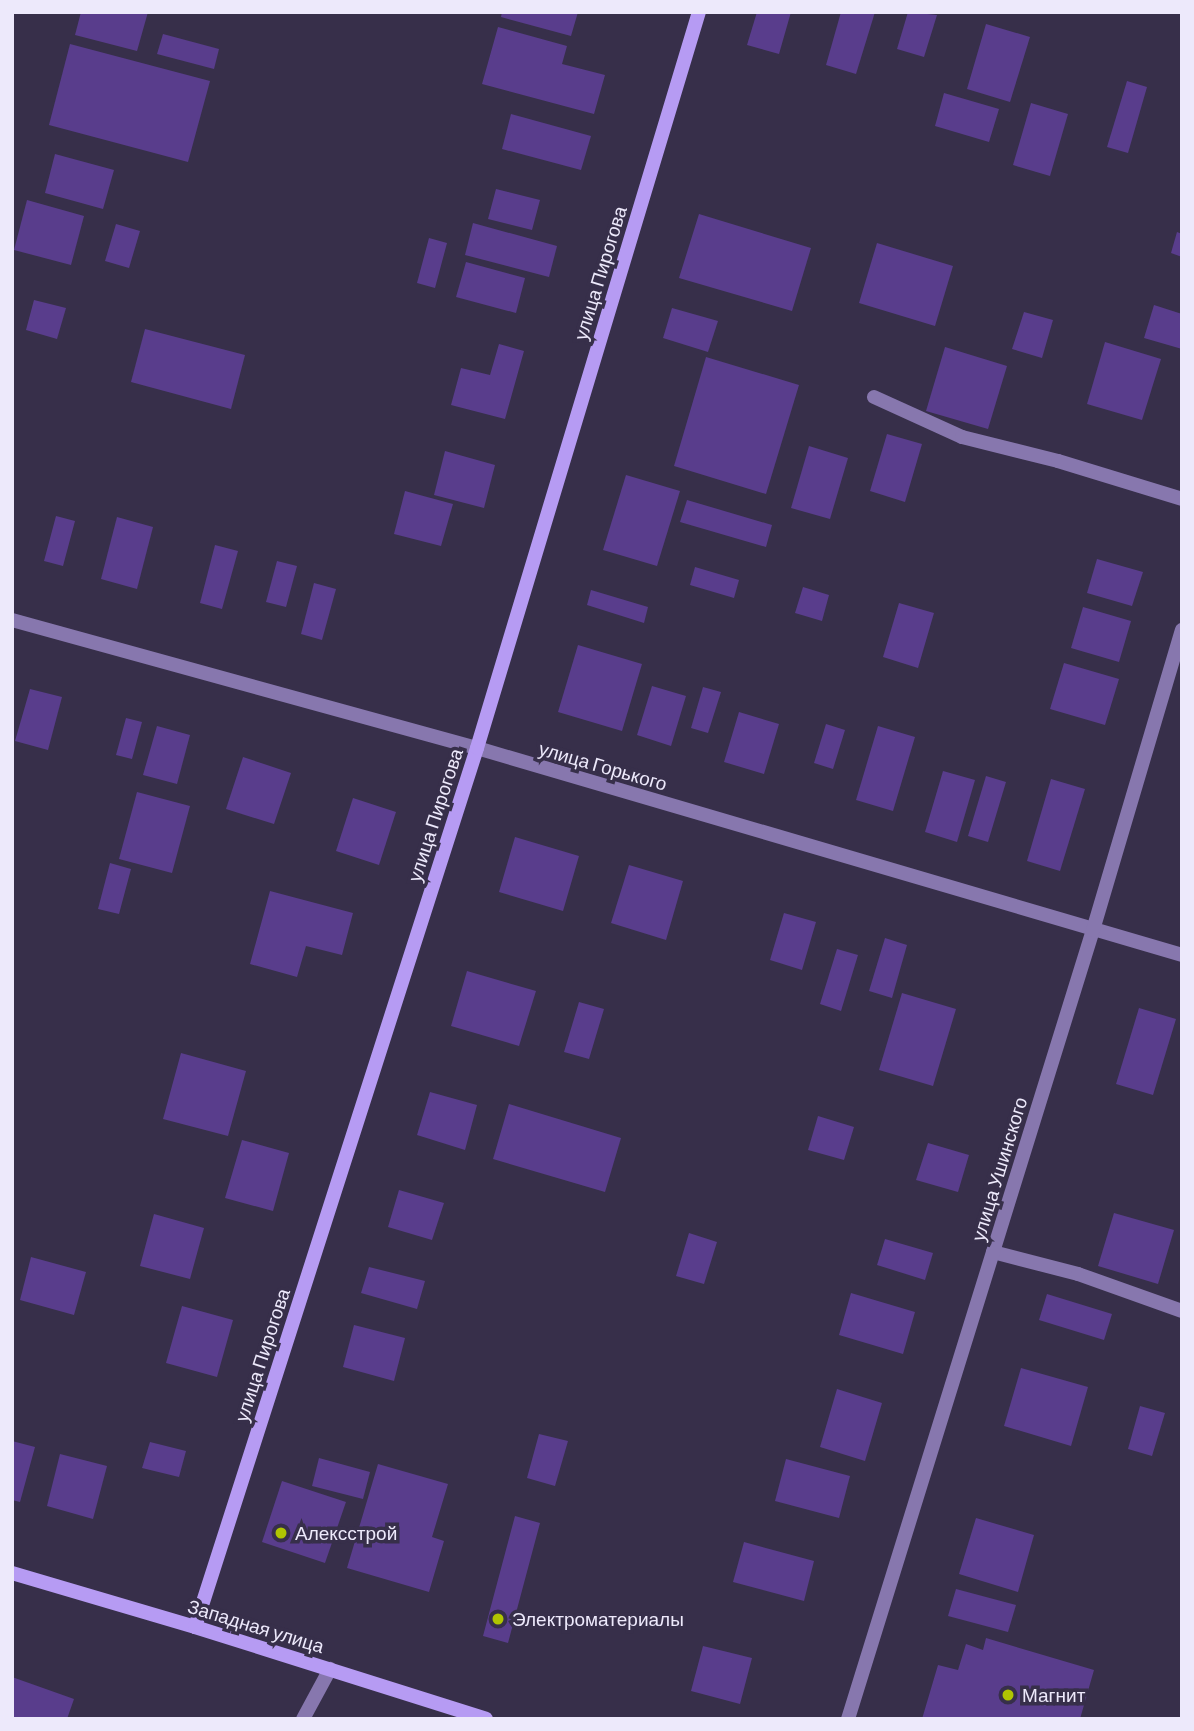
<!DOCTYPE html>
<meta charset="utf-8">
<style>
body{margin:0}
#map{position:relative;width:1194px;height:1731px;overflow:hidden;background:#372f4a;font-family:Barlow,sans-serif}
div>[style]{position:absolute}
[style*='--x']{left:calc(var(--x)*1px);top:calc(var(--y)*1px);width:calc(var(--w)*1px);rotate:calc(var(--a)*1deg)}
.building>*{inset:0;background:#593d8c}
.lane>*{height:14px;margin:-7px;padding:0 7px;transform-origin:7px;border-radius:7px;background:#8777ae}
.street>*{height:14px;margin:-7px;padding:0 7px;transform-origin:7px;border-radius:7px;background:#8777ae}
.secondary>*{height:14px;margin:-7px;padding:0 7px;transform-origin:7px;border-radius:7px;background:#b69bf3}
.dots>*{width:19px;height:19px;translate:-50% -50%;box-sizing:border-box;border:4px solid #372f4a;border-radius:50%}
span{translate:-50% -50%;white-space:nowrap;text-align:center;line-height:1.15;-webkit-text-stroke:7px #372f4a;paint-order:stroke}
.street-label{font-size:19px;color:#ede9fb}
.poi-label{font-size:19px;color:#ede9fb}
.left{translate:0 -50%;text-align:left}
.frame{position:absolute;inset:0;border:14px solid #ede9fb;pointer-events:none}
</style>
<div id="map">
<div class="building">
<div style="clip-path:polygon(81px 12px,148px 12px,137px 51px,75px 35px)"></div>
<div style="clip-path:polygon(502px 12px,578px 12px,571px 36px,501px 17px)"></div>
<div style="clip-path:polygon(757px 12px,791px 12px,779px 54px,747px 45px)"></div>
<div style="clip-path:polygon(841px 12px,875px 12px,856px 74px,826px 65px)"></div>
<div style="clip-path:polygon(908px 12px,937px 15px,924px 57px,897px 49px)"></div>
<div style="clip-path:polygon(986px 24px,1030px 37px,1010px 102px,967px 89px)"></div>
<div style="clip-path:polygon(498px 27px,567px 46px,562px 64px,605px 75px,594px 114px,482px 84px)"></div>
<div style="clip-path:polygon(163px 34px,219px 49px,214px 69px,157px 54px)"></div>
<div style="clip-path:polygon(70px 44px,210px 81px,188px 162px,49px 125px)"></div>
<div style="clip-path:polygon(1127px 81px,1147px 87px,1128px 153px,1107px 147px)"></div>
<div style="clip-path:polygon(944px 93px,999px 109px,989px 142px,935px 126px)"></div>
<div style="clip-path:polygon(1031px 103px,1068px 114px,1050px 176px,1013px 165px)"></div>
<div style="clip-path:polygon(511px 114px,591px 136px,581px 170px,502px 149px)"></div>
<div style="clip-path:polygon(55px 154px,114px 170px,103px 209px,45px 193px)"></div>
<div style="clip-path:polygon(496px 189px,540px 200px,532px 230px,488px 219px)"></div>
<div style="clip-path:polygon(27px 200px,84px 216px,71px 265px,14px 250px)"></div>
<div style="clip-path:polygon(699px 214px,811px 248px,792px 311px,679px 278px)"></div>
<div style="clip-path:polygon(473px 223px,557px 246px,549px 277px,465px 255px)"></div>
<div style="clip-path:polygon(116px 224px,140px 231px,129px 268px,105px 261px)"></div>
<div style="clip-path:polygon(1177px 232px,1182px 234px,1182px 257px,1171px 253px)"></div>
<div style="clip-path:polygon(429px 238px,447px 243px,435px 288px,417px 283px)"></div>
<div style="clip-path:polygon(877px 243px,953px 266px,935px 326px,859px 303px)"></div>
<div style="clip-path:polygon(466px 262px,525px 278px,516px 313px,456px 297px)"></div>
<div style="clip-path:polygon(34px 300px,66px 308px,57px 339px,26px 330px)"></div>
<div style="clip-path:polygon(1154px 305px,1182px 314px,1182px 349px,1144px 338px)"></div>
<div style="clip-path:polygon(672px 308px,718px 321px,708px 352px,663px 338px)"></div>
<div style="clip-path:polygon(1024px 312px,1053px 320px,1042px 358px,1012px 349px)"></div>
<div style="clip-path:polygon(145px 329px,245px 355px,231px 409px,131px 382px)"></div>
<div style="clip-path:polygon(1105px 342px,1161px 359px,1142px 420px,1087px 404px)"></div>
<div style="clip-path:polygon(499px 344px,524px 351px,505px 419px,451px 405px,461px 368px,490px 375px)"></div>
<div style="clip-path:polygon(945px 347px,1007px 366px,988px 429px,926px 411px)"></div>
<div style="clip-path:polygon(706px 357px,799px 385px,766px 494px,674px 466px)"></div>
<div style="clip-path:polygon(887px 434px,922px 444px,905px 502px,870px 491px)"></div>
<div style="clip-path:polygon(809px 446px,848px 458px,830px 519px,791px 508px)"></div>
<div style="clip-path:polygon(445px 451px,495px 465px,484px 508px,434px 495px)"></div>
<div style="clip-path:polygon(626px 475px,680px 491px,657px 566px,603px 550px)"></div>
<div style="clip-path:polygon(405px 491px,453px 504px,441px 546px,394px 534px)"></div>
<div style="clip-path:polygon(687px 500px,772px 525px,766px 547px,680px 522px)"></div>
<div style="clip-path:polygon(56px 516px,75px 521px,63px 566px,44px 561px)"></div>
<div style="clip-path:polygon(117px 517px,153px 527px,137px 589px,101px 579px)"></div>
<div style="clip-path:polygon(215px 545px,238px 551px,222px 609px,200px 603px)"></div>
<div style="clip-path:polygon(1097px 559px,1143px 572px,1132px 606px,1087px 593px)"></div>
<div style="clip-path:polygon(277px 561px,297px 566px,286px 607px,266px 602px)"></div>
<div style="clip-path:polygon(695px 567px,739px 580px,734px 598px,690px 585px)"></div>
<div style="clip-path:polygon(314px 583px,336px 589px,322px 640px,301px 634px)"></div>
<div style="clip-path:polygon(803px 587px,829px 595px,822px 621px,795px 613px)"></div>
<div style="clip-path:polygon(591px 590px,648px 607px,644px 623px,587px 605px)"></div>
<div style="clip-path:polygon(899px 603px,934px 613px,918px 668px,883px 657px)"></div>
<div style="clip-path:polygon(1083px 607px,1131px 621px,1119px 662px,1071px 648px)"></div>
<div style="clip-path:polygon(578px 645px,642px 664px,622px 731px,558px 712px)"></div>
<div style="clip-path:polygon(1064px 663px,1119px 679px,1105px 725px,1050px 709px)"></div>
<div style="clip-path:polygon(652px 686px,686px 696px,671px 746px,637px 735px)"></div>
<div style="clip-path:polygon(703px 687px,721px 692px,708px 733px,691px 728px)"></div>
<div style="clip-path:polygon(30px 689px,62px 697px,48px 750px,15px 741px)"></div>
<div style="clip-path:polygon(739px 712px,779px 724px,764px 774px,724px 762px)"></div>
<div style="clip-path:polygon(126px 718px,142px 722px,132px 759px,116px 755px)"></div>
<div style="clip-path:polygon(826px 724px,845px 730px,833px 769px,814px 763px)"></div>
<div style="clip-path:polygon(157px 726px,190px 735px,177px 784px,143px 775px)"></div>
<div style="clip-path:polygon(878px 726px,915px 737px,893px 811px,856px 800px)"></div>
<div style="clip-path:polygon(243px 757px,291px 773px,274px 824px,226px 809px)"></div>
<div style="clip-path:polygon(943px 771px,975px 780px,957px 842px,925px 832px)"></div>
<div style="clip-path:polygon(986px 776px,1006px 782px,988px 842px,968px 836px)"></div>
<div style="clip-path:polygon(1051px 779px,1085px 789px,1060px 871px,1027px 861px)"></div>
<div style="clip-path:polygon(137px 792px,190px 806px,172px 873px,119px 859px)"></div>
<div style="clip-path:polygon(353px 798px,396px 812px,379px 865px,336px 851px)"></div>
<div style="clip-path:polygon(515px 837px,579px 856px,563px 911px,499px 892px)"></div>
<div style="clip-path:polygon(110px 863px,131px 869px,119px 914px,98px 909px)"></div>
<div style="clip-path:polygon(629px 865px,683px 881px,666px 940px,611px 923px)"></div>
<div style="clip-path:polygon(270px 891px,353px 913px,342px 955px,306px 946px,297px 977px,250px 964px)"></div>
<div style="clip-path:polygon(784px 913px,816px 922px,802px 970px,770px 960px)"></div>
<div style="clip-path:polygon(885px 938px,907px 945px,892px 998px,869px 991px)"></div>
<div style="clip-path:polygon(837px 949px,858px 955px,841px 1011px,820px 1004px)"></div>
<div style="clip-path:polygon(467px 971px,536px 991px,519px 1046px,451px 1026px)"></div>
<div style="clip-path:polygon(902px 993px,956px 1009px,933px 1086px,879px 1070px)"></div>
<div style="clip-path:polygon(579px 1002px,604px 1009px,589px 1059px,564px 1052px)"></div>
<div style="clip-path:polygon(1139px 1008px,1176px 1019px,1153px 1095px,1116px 1084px)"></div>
<div style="clip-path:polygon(181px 1053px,246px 1071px,228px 1136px,163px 1119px)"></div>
<div style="clip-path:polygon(430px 1092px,477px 1105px,465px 1150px,417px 1135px)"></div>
<div style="clip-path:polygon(509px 1104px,621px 1138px,605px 1192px,493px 1159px)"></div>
<div style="clip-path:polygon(818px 1116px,854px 1127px,844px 1160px,808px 1150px)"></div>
<div style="clip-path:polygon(242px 1140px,289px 1153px,273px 1211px,225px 1198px)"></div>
<div style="clip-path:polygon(928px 1143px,969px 1155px,958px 1192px,916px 1180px)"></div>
<div style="clip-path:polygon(399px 1190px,444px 1203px,432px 1240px,388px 1227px)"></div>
<div style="clip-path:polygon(1114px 1213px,1174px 1230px,1158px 1284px,1098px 1266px)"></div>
<div style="clip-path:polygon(154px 1214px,204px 1228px,190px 1279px,140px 1266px)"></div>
<div style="clip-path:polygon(689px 1233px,717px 1242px,704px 1284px,676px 1276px)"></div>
<div style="clip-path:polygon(885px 1239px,933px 1253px,925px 1280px,877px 1265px)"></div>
<div style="clip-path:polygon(31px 1257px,86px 1272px,74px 1315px,20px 1300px)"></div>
<div style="clip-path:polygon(369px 1267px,425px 1281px,417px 1309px,361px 1293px)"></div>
<div style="clip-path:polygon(851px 1293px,915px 1312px,903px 1354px,839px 1335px)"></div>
<div style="clip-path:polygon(1047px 1294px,1112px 1314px,1104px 1340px,1039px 1320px)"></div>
<div style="clip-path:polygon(182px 1306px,233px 1320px,217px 1377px,166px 1363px)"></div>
<div style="clip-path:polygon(354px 1325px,405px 1338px,394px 1381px,343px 1367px)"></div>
<div style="clip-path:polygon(1021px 1368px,1088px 1387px,1071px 1446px,1004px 1426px)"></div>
<div style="clip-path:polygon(837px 1389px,882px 1403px,865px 1461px,820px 1447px)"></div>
<div style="clip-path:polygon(1140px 1406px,1165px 1413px,1152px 1456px,1128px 1449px)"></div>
<div style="clip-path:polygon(539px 1434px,568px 1441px,555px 1486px,527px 1478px)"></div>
<div style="clip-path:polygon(12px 1441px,35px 1447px,20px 1502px,12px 1500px)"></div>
<div style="clip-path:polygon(150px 1442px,186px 1451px,179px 1477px,142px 1468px)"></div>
<div style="clip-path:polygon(60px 1454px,107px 1466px,93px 1519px,47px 1506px)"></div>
<div style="clip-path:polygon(319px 1458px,370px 1472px,363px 1499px,312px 1486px)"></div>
<div style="clip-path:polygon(786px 1459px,850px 1476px,839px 1518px,775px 1501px)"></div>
<div style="clip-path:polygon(378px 1464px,448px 1484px,432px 1537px,444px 1541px,429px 1592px,347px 1568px)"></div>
<div style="clip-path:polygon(282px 1481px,346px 1502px,325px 1563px,262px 1542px)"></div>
<div style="clip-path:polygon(515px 1516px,540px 1523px,508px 1643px,483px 1636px)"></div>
<div style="clip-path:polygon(976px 1518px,1034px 1535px,1018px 1592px,959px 1574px)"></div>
<div style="clip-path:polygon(744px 1542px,814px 1561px,804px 1601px,733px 1582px)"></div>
<div style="clip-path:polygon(956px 1589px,1016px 1605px,1008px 1632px,948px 1616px)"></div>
<div style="clip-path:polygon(986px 1638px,1094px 1670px,1080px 1719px,922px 1719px,938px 1665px,958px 1670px,966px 1644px,983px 1650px)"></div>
<div style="clip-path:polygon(703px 1646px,752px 1658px,740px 1704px,691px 1691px)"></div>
<div style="clip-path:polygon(12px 1677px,74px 1699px,67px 1719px,12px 1719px)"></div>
</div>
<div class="lane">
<div style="--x:874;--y:397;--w:97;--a:24.4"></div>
<div style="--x:962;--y:437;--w:99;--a:14"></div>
<div style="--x:1058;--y:461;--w:130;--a:17"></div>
<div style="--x:993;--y:1252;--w:88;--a:14.5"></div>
<div style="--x:1078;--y:1274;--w:110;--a:19.6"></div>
</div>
<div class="street">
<div style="--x:12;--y:620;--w:482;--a:15.4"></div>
<div style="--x:477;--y:748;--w:735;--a:16.36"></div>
<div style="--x:303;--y:1719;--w:57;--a:-61.6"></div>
<div style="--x:848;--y:1719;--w:826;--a:-72.75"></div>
<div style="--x:1093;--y:930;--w:313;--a:-73.5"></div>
</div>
<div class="secondary">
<div style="--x:12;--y:1573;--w:191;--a:16.4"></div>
<div style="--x:195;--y:1627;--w:305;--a:17.5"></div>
<div style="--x:195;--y:1627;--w:923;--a:-72.21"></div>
<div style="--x:477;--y:748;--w:769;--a:-73.22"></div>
</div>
<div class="dots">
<div style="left:281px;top:1533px;background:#b0c502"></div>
<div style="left:498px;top:1619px;background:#b0c502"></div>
<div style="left:1008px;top:1695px;background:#b0c502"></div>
</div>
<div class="street-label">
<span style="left:600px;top:273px;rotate:-73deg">улица Пирогова</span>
<span style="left:603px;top:766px;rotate:16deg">улица Горького</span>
<span style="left:435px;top:815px;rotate:-72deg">улица Пирогова</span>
<span style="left:999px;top:1169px;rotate:-73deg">улица Ушинского</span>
<span style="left:262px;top:1355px;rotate:-72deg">улица Пирогова</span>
<span style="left:256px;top:1626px;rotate:17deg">Западная улица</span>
</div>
<div class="poi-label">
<span class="left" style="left:295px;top:1533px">Алексстрой</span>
<span class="left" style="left:512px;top:1619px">Электроматериалы</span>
<span class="left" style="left:1022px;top:1695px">Магнит</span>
</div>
<div class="frame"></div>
</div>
